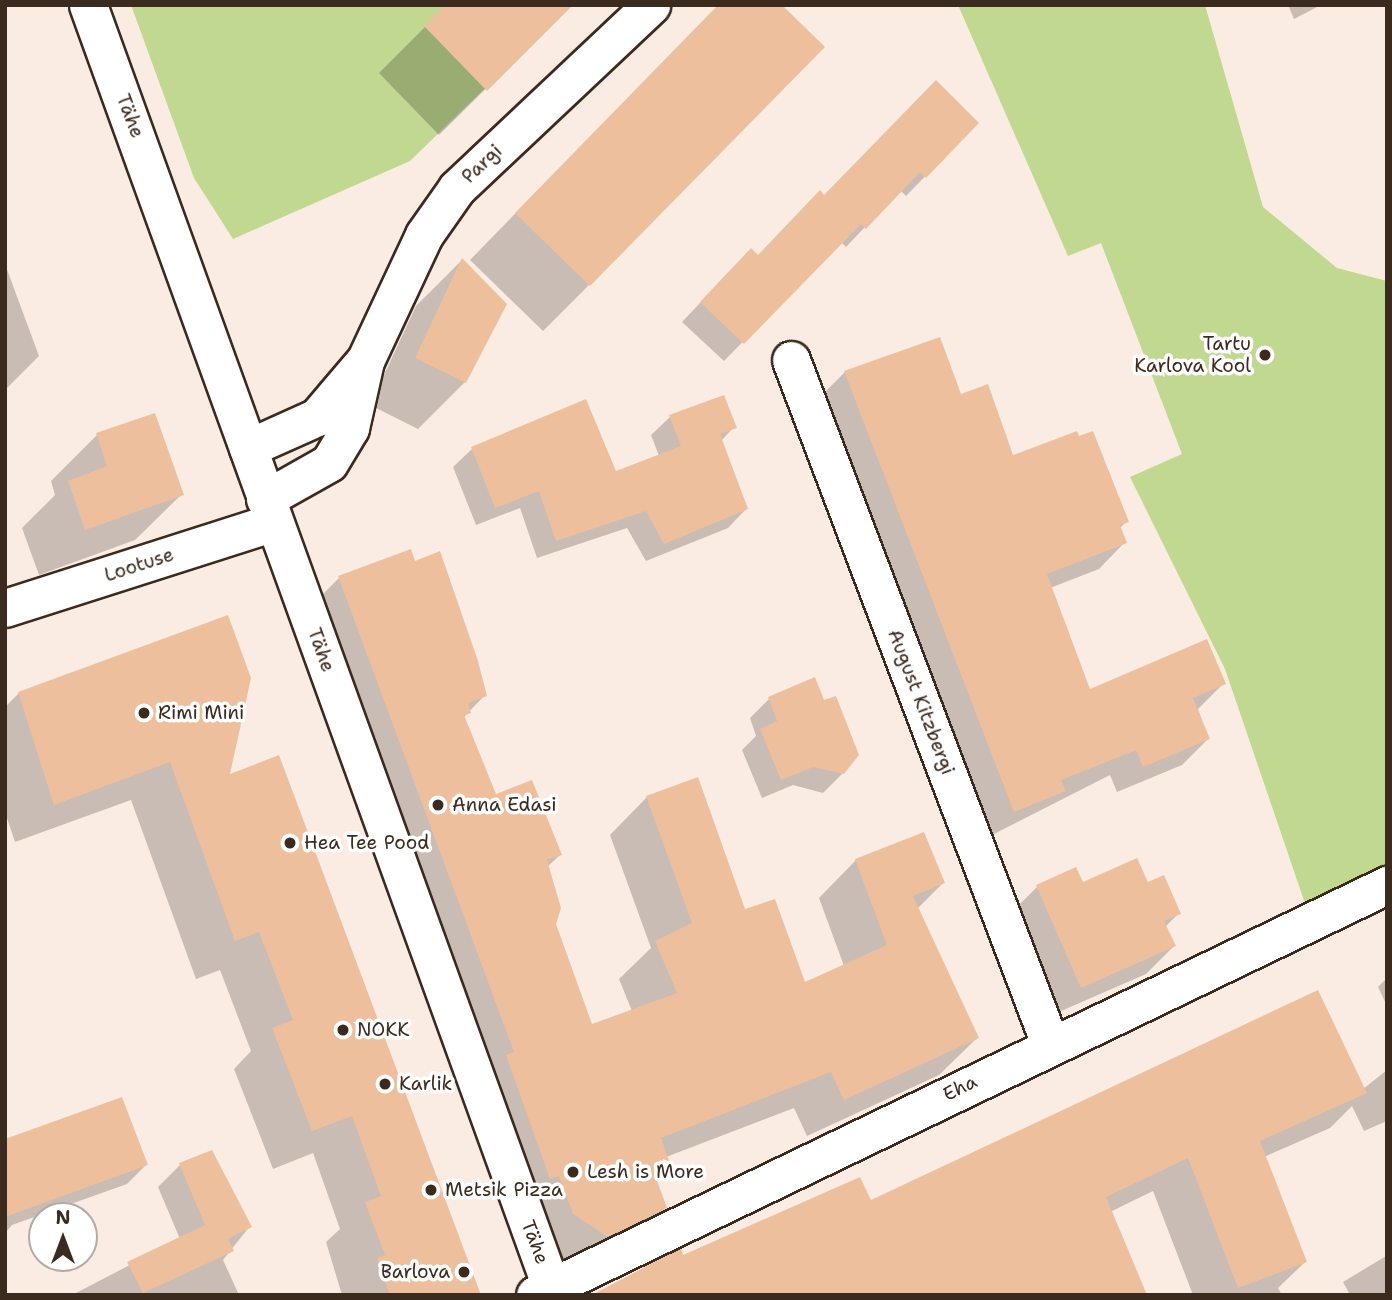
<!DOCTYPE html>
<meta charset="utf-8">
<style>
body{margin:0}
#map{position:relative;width:1392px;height:1300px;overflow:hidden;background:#faece2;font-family:"Shantell Sans",sans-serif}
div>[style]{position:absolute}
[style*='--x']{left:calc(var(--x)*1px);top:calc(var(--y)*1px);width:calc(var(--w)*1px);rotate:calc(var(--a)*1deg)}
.green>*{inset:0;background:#c0d88f}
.shadow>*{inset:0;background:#0003}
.building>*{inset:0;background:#eebf9d}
.roads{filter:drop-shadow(2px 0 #3b2a1e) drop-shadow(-2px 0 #3b2a1e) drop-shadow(0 2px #3b2a1e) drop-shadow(0 -2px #3b2a1e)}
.street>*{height:37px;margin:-18.5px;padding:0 18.5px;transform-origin:18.5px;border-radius:18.5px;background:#fff}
.dots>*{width:19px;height:19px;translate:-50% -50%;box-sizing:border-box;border:4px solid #fff;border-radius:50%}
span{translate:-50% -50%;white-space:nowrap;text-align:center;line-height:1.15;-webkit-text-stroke:7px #fff;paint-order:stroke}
.street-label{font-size:19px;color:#3b2a1e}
.poi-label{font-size:19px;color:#3b2a1e}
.right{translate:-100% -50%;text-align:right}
.left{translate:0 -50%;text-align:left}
.frame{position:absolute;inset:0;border:7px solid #3b2a1e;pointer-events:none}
.north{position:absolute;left:28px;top:1202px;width:70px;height:70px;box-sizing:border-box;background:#fff;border:2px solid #b1aaa5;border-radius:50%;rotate:0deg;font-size:19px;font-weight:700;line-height:28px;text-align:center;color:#3b2a1e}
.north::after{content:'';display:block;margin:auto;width:24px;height:32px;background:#3b2a1e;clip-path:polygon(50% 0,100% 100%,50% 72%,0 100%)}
</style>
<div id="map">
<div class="green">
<div style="clip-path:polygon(131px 5px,571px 5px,410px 161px,233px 239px,194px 178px)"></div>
<div style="clip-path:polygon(958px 5px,1205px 5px,1263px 207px,1337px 268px,1387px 281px,1387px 884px,1311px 921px,1225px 669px,1130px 477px,1182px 454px,1101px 243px,1068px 256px)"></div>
</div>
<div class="shadow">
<div style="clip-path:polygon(571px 5px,439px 135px,379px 73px,425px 27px)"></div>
<div style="clip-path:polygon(719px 5px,589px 285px,543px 331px,470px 260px)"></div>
<div style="clip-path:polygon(1288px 5px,1321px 5px,1294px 19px)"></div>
<div style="clip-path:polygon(977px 123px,906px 196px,900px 190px,846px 247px,841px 242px,724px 361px,682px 322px,732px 269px,758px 257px,824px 197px)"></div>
<div style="clip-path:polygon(462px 260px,465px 382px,418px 429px,370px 405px,416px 306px)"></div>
<div style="clip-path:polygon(5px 264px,39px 356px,5px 390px)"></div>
<div style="clip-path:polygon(845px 372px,960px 396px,1012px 458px,1127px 521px,1120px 528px,1125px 542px,1099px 569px,1050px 588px,1089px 691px,1224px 683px,1198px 709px,1208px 739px,1182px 765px,1117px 792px,1110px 775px,988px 837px,819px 398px)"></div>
<div style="clip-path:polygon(585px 401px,615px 473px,659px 456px,651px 435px,670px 417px,734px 427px,721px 441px,746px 509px,728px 528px,646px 561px,627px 528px,537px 558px,520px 508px,476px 525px,453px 467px,472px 449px)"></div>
<div style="clip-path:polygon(97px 435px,182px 494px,135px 540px,39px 575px,22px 528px,55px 495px,51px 481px)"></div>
<div style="clip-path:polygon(339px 578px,485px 695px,463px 718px,495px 796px,560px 855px,547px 867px,555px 925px,591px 1026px,632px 1011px,619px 979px,651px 948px,610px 835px,647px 797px,804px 985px,844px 966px,819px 898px,856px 860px,943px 883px,917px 909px,977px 1038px,939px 1075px,807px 1136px,794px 1108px,666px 1157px,670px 1168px,656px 1183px,665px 1208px,627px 1245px,570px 1273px,537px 1251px,302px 615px)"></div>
<div style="clip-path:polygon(19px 693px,228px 777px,476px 1295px,342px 1295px,326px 1242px,340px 1229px,313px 1153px,273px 1169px,234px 1069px,251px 1051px,220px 970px,196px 979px,131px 800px,15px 842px,5px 812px,5px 707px)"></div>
<div style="clip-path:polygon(769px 699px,843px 773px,823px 793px,793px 785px,762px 798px,742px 750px,756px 736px,750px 718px)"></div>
<div style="clip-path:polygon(1075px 869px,1083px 884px,1147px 885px,1179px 913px,1165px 927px,1174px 946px,1146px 974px,1052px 1015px,1009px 915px,1037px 887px)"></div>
<div style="clip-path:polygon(1387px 978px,1387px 1006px,1378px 987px)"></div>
<div style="clip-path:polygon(1387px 1070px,1387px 1121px,1364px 1131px,1352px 1106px,1330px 1128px,1264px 1157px,1305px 1262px,1278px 1288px,1282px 1295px,1193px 1295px,1153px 1191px,1110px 1212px,682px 1257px,870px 1202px,1363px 1089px)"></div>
<div style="clip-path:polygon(5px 1140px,146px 1165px,127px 1184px,12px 1225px,5px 1233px)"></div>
<div style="clip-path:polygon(180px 1165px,250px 1226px,223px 1260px,239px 1295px,72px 1295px,180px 1239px,158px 1187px)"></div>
<div style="clip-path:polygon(1386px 1256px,1387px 1295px,1350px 1295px,1343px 1282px)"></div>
</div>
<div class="building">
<div style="clip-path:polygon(445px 5px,573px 5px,487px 91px,424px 26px)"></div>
<div style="clip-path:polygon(718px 5px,782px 5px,825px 47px,590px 286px,515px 213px)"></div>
<div style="clip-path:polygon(936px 80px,979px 123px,926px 178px,920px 172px,866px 229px,861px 224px,744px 344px,700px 302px,751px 248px,758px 255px,820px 190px,824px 195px)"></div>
<div style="clip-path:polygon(462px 258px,507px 304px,466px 383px,415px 358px)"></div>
<div style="clip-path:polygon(940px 337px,961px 394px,988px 384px,1013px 455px,1077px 431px,1079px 436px,1093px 431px,1129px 522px,1120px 525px,1127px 543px,1047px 574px,1090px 689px,1207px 639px,1226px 684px,1193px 698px,1210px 739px,1143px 767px,1136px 750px,1061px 780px,1066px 791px,1014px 812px,844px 371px)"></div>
<div style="clip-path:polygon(724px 395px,737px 428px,720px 434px,748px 509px,664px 544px,646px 511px,556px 541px,539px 491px,495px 508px,471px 447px,586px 399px,616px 471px,681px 446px,669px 415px)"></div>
<div style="clip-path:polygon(155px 413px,184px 495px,85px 530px,68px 481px,107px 466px,96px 433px)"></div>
<div style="clip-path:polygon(411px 549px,415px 561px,440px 551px,478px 661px,487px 696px,468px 703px,471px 713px,464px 715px,496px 794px,532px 780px,562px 855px,547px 860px,561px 908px,556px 924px,592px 1024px,677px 993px,655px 941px,692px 923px,646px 796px,698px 777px,745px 909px,775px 899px,805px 982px,887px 945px,855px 859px,924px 832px,945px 883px,913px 896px,979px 1038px,844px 1100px,831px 1072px,661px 1138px,672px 1169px,655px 1175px,667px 1208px,608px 1237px,573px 1214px,559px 1176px,550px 1179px,506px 1055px,514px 1052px,338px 576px)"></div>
<div style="clip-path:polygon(228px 615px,251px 678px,230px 774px,279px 755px,481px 1295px,390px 1295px,377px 1258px,385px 1255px,365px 1202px,381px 1196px,352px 1116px,312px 1131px,272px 1028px,293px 1020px,259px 932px,235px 941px,170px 762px,54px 805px,18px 692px)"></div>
<div style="clip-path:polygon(815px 677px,824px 700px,836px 696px,859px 755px,844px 774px,813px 767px,781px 780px,760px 729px,777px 721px,768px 697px)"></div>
<div style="clip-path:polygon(1137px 858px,1148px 882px,1164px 875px,1181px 914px,1164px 921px,1176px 946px,1081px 988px,1036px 885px,1076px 867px,1083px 882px)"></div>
<div style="clip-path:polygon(1318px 990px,1367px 1093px,1260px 1141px,1307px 1262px,1238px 1288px,1188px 1158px,1106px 1197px,1147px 1295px,592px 1295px,681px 1248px,683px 1255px,860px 1177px,871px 1200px)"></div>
<div style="clip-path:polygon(122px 1097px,148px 1165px,5px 1217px,5px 1139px)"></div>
<div style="clip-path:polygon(212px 1150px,252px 1227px,228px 1239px,234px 1251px,143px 1293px,127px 1262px,205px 1225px,179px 1163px)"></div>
</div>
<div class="roads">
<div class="street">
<div style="--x:88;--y:5;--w:1372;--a:70.14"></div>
<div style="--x:791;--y:360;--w:731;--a:69.26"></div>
<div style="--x:248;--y:448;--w:76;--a:-24.2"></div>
<div style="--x:317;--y:417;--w:70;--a:-49.7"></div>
<div style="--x:265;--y:499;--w:73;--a:-29.4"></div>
<div style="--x:329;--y:463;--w:41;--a:-59"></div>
<div style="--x:350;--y:428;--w:69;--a:-77.4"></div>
<div style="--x:365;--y:361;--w:139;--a:-64.9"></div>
<div style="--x:424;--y:235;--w:57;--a:-54.9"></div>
<div style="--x:457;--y:188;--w:267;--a:-43.3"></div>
<div style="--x:5;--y:608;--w:280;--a:-17.7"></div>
<div style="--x:535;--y:1295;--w:946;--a:-25.7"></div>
</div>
</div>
<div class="dots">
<div style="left:1265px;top:355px;background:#3b2a1e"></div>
<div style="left:144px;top:713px;background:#3b2a1e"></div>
<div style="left:438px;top:805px;background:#3b2a1e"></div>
<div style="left:290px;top:843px;background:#3b2a1e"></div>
<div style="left:343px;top:1030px;background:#3b2a1e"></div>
<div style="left:385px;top:1084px;background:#3b2a1e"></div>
<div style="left:573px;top:1172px;background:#3b2a1e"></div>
<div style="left:431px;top:1190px;background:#3b2a1e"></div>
<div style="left:464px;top:1272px;background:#3b2a1e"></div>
</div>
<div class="street-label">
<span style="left:130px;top:116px;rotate:69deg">Tähe</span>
<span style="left:482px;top:164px;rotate:-43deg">Pargi</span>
<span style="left:139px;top:565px;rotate:-18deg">Lootuse</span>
<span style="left:321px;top:650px;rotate:70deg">Tähe</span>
<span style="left:921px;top:702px;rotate:69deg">August Kitzbergi</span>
<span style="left:960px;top:1088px;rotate:-26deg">Eha</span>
<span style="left:535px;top:1242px;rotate:69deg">Tähe</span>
</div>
<div class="poi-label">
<span class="right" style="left:1251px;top:355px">Tartu<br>Karlova Kool</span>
<span class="left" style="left:158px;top:713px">Rimi Mini</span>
<span class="left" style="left:452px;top:805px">Anna Edasi</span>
<span class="left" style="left:304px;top:843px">Hea Tee Pood</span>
<span class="left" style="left:357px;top:1030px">NOKK</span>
<span class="left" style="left:399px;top:1084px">Karlik</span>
<span class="left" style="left:587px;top:1172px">Lesh is More</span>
<span class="left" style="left:445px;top:1190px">Metsik Pizza</span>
<span class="right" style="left:450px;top:1272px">Barlova</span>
</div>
<div class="frame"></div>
<div class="north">N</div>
</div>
